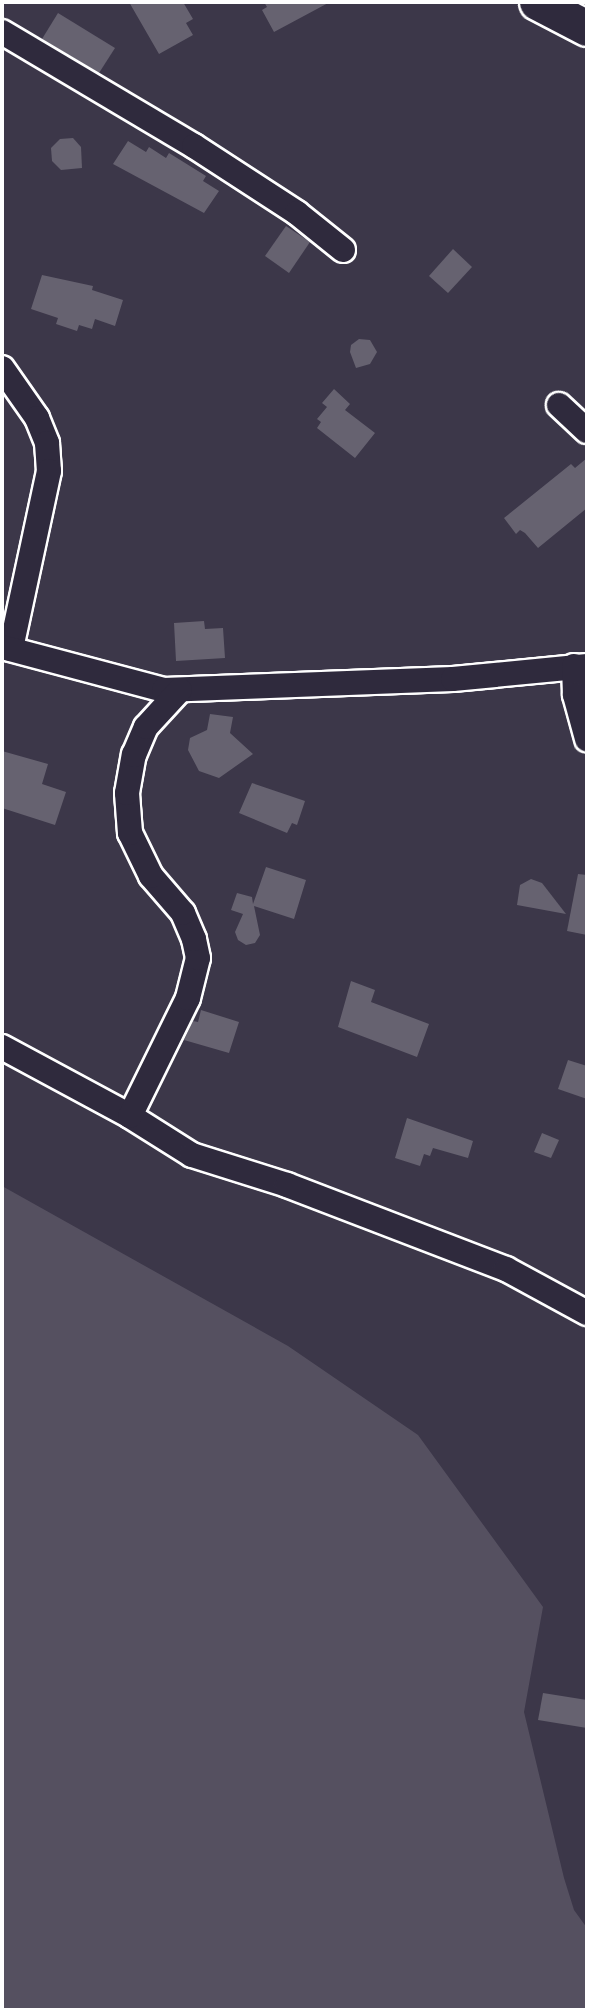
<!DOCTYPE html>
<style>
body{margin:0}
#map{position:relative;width:589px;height:2012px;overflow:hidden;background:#3c3749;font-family:"Gochi Hand",sans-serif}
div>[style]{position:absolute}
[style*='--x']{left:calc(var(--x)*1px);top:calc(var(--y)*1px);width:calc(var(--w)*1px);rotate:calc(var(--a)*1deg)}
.green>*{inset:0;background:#555060}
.building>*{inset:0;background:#666270}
.roads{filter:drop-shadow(2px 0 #fff) drop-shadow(-2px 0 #fff) drop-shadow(0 2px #fff) drop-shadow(0 -2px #fff)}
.street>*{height:24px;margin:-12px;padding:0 12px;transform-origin:12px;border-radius:12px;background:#2f2a3d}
.secondary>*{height:35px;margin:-17.5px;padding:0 17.5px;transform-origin:17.5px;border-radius:17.5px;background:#2f2a3d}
span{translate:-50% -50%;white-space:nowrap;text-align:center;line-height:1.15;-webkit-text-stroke:6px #2f2a3d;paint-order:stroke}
.frame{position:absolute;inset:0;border:4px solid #fff;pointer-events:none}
</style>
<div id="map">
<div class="green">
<div style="clip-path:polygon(2px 1186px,288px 1346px,418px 1435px,543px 1607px,524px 1712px,564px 1878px,574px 1910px,587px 1928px,587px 2010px,2px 2010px)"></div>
</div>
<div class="building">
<div style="clip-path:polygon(129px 2px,183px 2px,193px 19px,186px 23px,193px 35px,159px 54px)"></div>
<div style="clip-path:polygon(264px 2px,330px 2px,274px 32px,262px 10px,267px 7px)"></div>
<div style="clip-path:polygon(58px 13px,115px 48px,99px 73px,42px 39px)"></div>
<div style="clip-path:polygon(73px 138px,81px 147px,82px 168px,61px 170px,52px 161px,51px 148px,60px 139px)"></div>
<div style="clip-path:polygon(128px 141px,146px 152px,149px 147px,166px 158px,169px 153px,206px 176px,203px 181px,219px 191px,204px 213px,113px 164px)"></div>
<div style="clip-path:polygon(286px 226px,310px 242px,289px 273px,265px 256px)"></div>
<div style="clip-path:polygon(453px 249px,472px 267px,448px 293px,429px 276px)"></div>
<div style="clip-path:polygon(42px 275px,93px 286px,92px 290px,123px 300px,115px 326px,95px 319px,92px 329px,79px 325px,77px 331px,56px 324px,58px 318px,31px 309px)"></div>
<div style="clip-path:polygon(359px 339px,370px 340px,377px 352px,370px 364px,356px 368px,350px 352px,351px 345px)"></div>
<div style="clip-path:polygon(334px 389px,350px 404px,345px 410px,375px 433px,355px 458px,317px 428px,321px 422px,317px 419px,327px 407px,322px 403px)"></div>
<div style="clip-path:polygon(587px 458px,587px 508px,538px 548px,525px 533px,520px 530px,516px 534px,504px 518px,571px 464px,575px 468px)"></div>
<div style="clip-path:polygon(204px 621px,205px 629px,223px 628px,225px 658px,176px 661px,174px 623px)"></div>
<div style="clip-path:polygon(210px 714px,233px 717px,230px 733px,253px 754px,219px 778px,199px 771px,188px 750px,190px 738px,207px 730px)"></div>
<div style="clip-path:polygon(2px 751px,48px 764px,42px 784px,66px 792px,55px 825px,2px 808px)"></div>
<div style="clip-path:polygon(252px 783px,305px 801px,297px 825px,292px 823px,287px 833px,239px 813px)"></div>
<div style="clip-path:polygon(266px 867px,306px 880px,294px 919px,254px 906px,260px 935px,255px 943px,246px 945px,238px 940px,235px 932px,243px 914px,231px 910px,237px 893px,252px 897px,253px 904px)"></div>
<div style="clip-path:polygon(578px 874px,587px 875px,587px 935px,567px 931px)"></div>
<div style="clip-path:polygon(531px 879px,542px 883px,566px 914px,517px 905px,520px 885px)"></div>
<div style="clip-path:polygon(351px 981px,375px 990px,371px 1002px,429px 1024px,417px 1057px,338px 1027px)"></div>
<div style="clip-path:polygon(201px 1010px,239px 1022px,229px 1053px,184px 1040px,193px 1021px,198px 1022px)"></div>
<div style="clip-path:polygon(568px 1060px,587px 1066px,587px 1099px,558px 1089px)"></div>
<div style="clip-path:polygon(407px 1118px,473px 1141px,468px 1158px,433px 1148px,430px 1156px,424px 1154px,420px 1166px,395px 1158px)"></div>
<div style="clip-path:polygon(542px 1133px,559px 1140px,551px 1158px,534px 1152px)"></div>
<div style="clip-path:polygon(543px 1693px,587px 1700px,587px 1728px,538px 1720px)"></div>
</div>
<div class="roads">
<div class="street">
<div style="--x:2;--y:32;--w:223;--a:30.7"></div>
<div style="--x:194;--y:146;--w:123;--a:33"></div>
<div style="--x:297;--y:213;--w:59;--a:38.8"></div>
<div style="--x:2;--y:368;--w:61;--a:55"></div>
<div style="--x:37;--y:418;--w:27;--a:68"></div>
<div style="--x:47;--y:443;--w:28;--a:86"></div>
<div style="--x:49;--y:471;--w:182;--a:102.1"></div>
<div style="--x:559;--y:405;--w:38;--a:43"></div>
<div style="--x:2;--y:647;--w:168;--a:14.9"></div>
<div style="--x:164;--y:690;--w:289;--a:-2.2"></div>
<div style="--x:453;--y:679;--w:135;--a:-5.5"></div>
<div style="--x:574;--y:666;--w:29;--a:88"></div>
<div style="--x:575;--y:695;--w:46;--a:74.7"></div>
<div style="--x:2;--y:1047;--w:145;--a:28.3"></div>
<div style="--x:130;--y:1116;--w:73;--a:32.2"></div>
<div style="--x:192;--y:1155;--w:100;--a:17.5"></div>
<div style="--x:287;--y:1185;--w:235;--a:21"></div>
<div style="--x:506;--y:1269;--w:92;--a:28.5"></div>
<div style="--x:130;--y:1116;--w:131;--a:-63.8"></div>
<div style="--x:188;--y:998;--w:41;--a:-76"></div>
<div style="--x:198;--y:958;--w:19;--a:-102"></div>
<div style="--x:194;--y:939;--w:28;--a:-113"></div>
<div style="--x:183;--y:913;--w:49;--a:-130.9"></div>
<div style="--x:151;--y:876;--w:48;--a:-116"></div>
<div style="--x:130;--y:833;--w:40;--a:-94.3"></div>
<div style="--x:127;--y:793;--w:39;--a:-80"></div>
<div style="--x:134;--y:755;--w:30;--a:-67"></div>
<div style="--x:146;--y:727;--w:50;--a:-47.4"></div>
</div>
<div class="secondary">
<div style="--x:537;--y:2;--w:56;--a:27.5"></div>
</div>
</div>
<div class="frame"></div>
</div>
